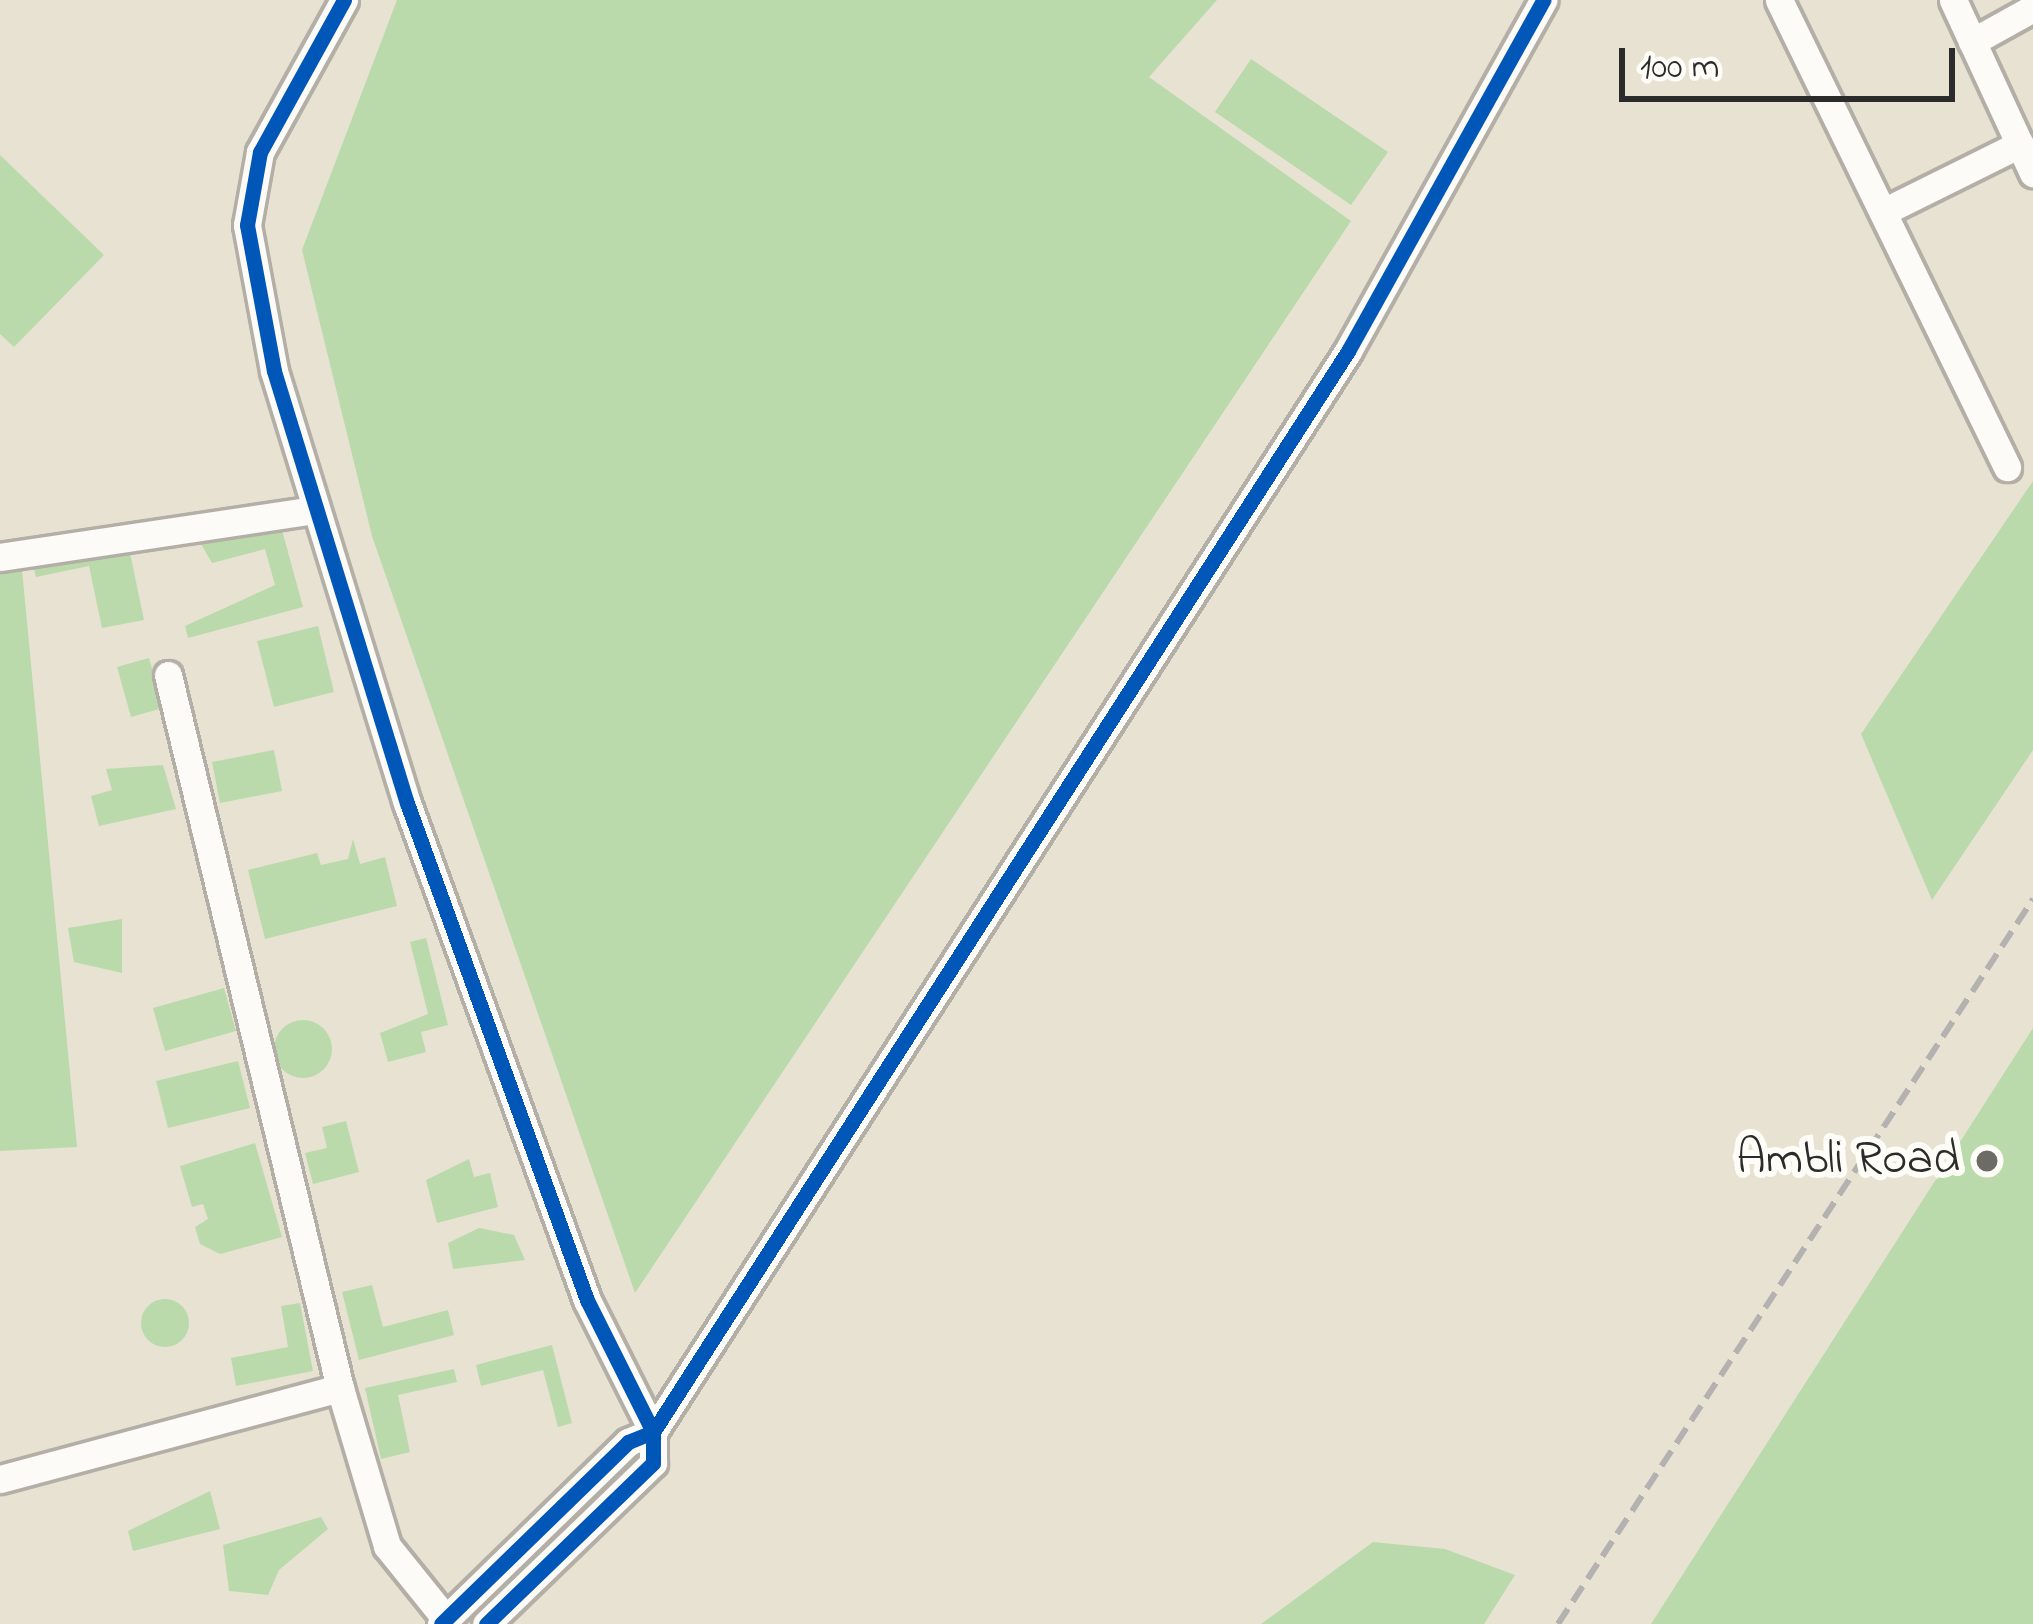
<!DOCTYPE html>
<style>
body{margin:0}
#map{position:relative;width:2033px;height:1624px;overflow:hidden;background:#e8e2d3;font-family:"Indie Flower",sans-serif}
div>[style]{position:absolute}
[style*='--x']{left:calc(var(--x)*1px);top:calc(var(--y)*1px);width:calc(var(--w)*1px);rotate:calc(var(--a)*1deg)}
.green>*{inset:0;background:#badaab}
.round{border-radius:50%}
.roads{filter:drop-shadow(3px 0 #b3afa6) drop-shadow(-3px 0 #b3afa6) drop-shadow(0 3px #b3afa6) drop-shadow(0 -3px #b3afa6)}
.minor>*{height:27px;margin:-13.5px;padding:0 13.5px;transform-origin:13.5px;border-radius:13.5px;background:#fcfbf8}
.rail>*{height:6px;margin-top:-3px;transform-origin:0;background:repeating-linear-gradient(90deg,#b3b2b0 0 18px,transparent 0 27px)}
.cycleway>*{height:15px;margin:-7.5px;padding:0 7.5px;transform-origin:7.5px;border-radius:7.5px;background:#0057b8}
.dots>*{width:33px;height:33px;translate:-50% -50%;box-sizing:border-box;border:6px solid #fdfcf7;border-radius:50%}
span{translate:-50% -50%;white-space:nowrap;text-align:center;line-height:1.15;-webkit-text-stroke:12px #fdfcf7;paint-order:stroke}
.poi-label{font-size:48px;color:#2b2b2b}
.right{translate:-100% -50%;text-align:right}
.scale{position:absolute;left:1619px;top:48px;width:336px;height:54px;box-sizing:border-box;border:6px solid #2b2b2b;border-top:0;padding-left:15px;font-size:36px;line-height:42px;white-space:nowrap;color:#2b2b2b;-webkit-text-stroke:9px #fdfcf7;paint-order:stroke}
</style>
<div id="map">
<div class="green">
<div style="clip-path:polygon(397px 0,1217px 0,1149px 77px,1351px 221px,635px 1293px,372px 536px,302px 250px)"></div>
<div style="clip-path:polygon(1251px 59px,1388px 152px,1351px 205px,1215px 112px)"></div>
<div style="clip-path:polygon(0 155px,104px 255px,14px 347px,0 334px)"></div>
<div style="clip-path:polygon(2033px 481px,2033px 750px,1932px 900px,1861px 734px)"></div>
<div style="clip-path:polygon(282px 530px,303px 607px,188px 638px,185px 626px,275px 585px,265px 549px,212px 563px,201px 544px)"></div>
<div style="clip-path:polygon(19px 538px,77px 1147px,0 1151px,0 545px)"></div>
<div style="clip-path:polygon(129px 548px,144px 620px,102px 628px,89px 566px,36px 577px,34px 569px)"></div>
<div style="clip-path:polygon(318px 626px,334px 692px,274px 707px,257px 641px)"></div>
<div style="clip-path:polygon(149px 658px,163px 708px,131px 717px,117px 667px)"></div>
<div style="clip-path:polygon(274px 750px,282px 791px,220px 803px,212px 762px)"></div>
<div style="clip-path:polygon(163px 765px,176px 809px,99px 826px,91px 796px,112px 790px,106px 769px)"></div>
<div style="clip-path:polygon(353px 839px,360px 864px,385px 857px,397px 906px,265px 939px,248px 870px,317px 853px,321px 865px,348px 859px)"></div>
<div style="clip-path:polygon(122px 919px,122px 973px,74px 962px,68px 928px)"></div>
<div style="clip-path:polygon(426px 938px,448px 1025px,421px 1032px,426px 1052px,388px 1062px,380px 1033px,428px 1014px,410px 942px)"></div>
<div style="clip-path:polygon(224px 988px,236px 1031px,165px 1051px,153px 1008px)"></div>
<div class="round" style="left:274px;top:1020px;width:58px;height:58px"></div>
<div style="clip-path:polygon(2033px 1028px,2033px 1624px,1651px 1624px)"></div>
<div style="clip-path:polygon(238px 1061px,250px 1108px,168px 1128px,156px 1081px)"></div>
<div style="clip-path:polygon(346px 1121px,359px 1172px,313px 1184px,305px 1153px,327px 1148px,322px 1127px)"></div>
<div style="clip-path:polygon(255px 1143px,282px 1237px,220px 1254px,200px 1244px,195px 1227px,208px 1219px,203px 1204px,192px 1207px,180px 1166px)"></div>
<div style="clip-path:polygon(469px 1159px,474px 1177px,490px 1173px,498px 1207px,437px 1223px,426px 1180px)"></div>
<div style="clip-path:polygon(479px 1228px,514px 1235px,525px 1260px,453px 1269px,448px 1243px)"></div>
<div style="clip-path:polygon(372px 1285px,383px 1327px,448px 1310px,454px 1335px,359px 1360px,342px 1292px)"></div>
<div class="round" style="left:141px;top:1299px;width:48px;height:48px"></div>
<div style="clip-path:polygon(300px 1303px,313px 1371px,236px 1386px,231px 1358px,288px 1347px,281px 1306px)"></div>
<div style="clip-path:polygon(552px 1345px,572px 1423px,558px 1427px,543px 1370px,481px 1386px,476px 1365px)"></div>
<div style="clip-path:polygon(454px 1369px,457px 1382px,398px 1395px,410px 1452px,381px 1459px,365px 1388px)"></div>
<div style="clip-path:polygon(210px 1491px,220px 1529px,133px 1551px,128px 1531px)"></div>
<div style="clip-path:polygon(321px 1517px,328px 1529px,279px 1570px,268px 1595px,229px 1591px,223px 1545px)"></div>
<div style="clip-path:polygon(1373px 1542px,1445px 1549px,1515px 1575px,1484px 1624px,1261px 1624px)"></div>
</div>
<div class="roads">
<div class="minor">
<div style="--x:344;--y:0;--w:174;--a:118.9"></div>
<div style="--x:260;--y:152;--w:74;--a:100.1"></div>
<div style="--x:247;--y:225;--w:148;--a:79.5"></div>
<div style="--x:274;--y:371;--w:452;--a:72.9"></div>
<div style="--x:407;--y:803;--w:529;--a:70.09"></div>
<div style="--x:587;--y:1300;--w:148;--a:63.4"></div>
<div style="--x:653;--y:1432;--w:31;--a:90"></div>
<div style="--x:653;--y:1463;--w:232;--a:136"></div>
<div style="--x:1779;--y:0;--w:520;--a:63.98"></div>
<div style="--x:1953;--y:0;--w:191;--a:65.2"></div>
<div style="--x:1972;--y:42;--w:70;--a:-29.1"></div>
<div style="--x:1883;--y:212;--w:153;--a:-26.4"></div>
<div style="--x:0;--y:557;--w:317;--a:-8.5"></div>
<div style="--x:168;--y:675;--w:733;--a:76.44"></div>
<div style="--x:0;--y:1479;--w:352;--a:-15"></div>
<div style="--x:340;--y:1388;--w:165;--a:73.4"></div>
<div style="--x:387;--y:1546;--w:94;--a:51.1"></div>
<div style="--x:441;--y:1624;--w:261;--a:-44.2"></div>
<div style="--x:628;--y:1442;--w:27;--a:-22"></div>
<div style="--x:653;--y:1432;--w:1285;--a:-57.26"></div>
<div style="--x:1348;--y:351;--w:402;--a:-60.9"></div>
</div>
</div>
<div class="rail">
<div style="--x:1558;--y:1624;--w:867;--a:-56.77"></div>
</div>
<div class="cycleway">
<div style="--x:344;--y:0;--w:174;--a:118.9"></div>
<div style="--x:260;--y:152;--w:74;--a:100.1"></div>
<div style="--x:247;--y:225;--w:148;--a:79.5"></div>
<div style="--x:274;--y:371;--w:452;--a:72.9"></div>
<div style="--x:407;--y:803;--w:529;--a:70.09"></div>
<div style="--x:587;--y:1300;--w:148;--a:63.4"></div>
<div style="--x:653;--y:1432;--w:31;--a:90"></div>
<div style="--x:653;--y:1463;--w:232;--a:136"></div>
<div style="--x:441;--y:1624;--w:261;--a:-44.2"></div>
<div style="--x:628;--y:1442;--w:27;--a:-22"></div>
<div style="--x:653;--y:1432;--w:1285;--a:-57.26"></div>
<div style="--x:1348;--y:351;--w:402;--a:-60.9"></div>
</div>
<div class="dots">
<div style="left:1987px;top:1161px;background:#6d6b66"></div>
</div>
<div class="poi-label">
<span class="right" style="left:1960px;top:1161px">Ambli Road</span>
</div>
<div class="scale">100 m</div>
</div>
